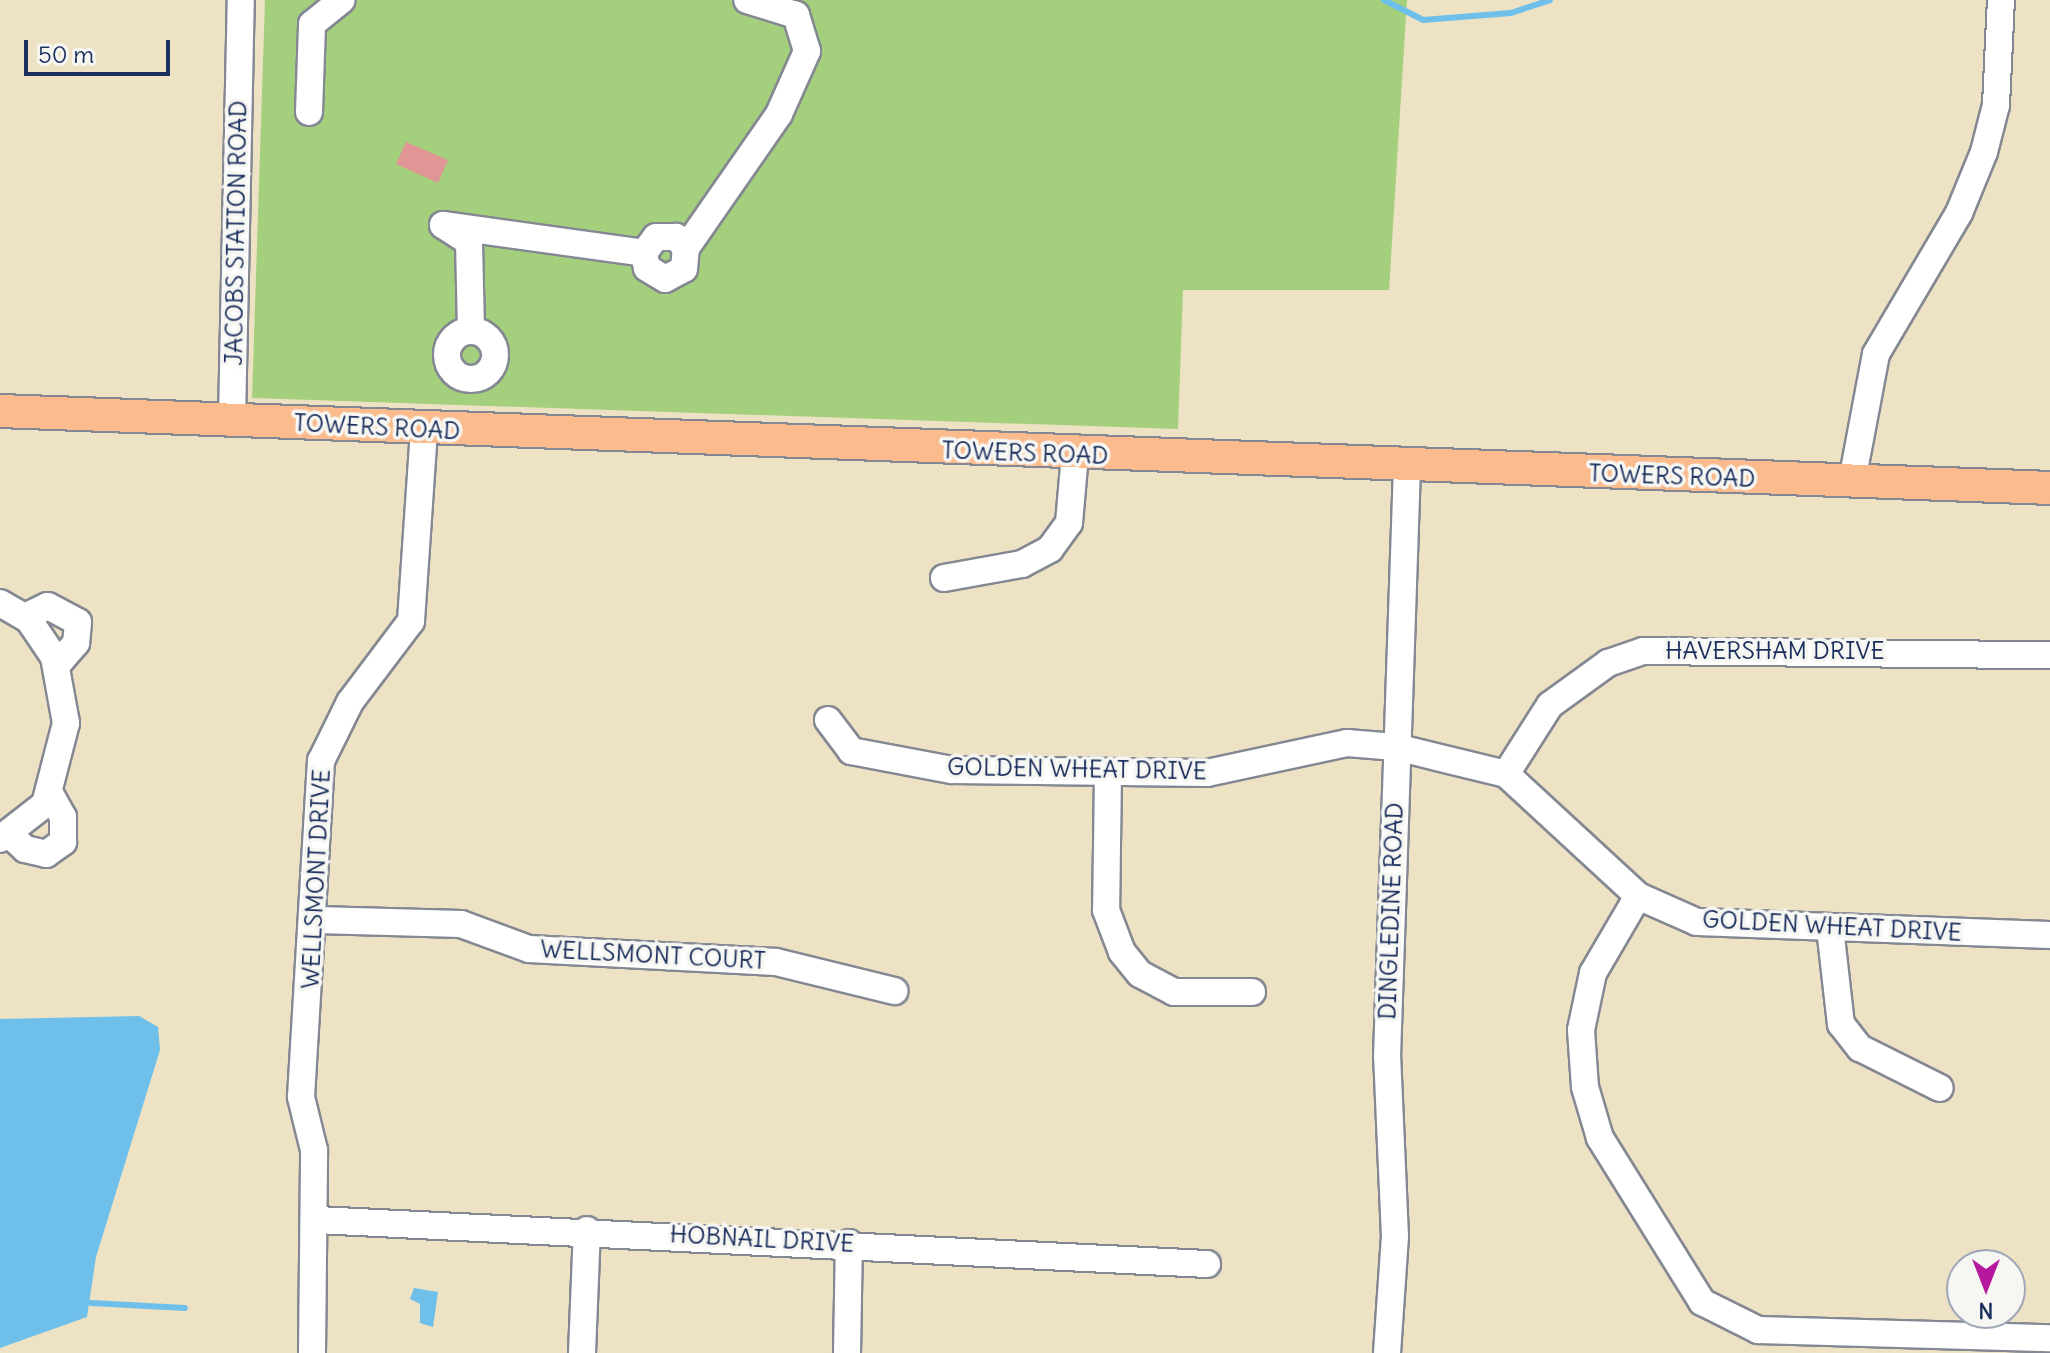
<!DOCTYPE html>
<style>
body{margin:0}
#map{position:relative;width:2050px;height:1353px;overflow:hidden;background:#eee2c5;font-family:Delius,sans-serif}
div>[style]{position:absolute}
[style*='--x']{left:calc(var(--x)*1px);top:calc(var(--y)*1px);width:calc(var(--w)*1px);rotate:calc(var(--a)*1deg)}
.green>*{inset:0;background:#a4d07d}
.water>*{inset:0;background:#6ec0ea}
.stream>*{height:6px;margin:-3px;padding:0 3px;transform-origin:3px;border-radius:3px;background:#6ec0ea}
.building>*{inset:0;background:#df9694}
.roads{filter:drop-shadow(2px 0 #848892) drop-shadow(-2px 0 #848892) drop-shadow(0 2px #848892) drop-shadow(0 -2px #848892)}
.minor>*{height:26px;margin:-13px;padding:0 13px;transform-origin:13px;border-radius:13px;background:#fff}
.minor>.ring{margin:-13px;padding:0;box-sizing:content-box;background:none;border:26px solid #fff;border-radius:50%}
.major>*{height:32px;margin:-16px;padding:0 16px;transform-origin:16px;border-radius:16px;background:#fbbb8d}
span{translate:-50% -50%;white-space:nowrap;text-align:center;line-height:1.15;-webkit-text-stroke:7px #f6f6f2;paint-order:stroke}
.street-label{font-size:24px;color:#1b2f5e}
.north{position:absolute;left:1946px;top:1249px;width:80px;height:80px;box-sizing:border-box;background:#f6f6f2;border:2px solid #9ea6b7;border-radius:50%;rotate:180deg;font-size:22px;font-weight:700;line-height:32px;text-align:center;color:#1b2f5e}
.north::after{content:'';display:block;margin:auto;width:28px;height:36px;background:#b5179e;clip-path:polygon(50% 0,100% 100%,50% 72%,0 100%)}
.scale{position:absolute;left:24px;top:40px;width:146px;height:36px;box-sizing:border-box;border:4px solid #1b2f5e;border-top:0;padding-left:10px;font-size:24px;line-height:28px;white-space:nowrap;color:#1b2f5e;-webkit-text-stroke:6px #f6f6f2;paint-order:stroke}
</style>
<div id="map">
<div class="green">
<div style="clip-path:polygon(265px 0,1407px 0,1389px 290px,1183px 290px,1178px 429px,252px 398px)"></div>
</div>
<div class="water">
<div style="clip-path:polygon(139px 1016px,158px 1027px,160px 1050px,96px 1257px,87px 1317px,0 1348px,0 1019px)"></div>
<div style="clip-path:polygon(414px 1288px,438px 1292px,433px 1327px,420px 1323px,420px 1304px,410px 1299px)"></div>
</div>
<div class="stream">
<div style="--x:1384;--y:0;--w:44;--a:27.1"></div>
<div style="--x:1423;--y:20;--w:88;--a:-4.5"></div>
<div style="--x:1511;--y:13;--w:41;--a:-18.4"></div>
<div style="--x:91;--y:1303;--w:94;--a:3"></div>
</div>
<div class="building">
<div style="clip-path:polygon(406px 142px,448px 160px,438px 183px,396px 164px)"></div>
</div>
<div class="roads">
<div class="minor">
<div style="--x:309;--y:112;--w:88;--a:-88"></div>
<div style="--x:312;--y:24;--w:38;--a:-39"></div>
<div style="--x:443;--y:225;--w:203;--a:7.9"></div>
<div style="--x:443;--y:225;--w:31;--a:33"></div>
<div style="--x:469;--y:242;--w:88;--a:88.7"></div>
<div style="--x:686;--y:248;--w:15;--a:-132"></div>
<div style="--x:676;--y:237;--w:20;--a:180"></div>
<div style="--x:656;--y:237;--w:20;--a:127"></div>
<div style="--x:644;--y:253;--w:15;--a:79"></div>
<div style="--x:647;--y:268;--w:21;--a:31"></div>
<div style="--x:665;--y:279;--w:21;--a:-28"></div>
<div style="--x:684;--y:269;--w:21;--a:-85"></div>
<div style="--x:686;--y:248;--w:163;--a:-55.2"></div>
<div style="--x:779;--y:114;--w:69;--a:-66"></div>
<div style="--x:807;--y:51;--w:38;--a:-107"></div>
<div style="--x:796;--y:15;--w:51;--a:-163"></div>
<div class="ring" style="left:447px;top:331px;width:22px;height:22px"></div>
<div style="--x:232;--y:419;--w:419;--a:-88.8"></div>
<div style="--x:1852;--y:481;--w:129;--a:-79.3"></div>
<div style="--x:1876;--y:354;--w:164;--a:-59.5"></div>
<div style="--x:1959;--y:213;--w:66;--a:-67.7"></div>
<div style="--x:1984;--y:152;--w:49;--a:-75.7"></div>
<div style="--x:1996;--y:105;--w:105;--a:-87.3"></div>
<div style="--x:944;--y:578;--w:79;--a:-10.2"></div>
<div style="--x:1022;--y:564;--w:32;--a:-28"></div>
<div style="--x:1050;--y:549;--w:32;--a:-54"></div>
<div style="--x:1069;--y:523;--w:68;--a:-85"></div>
<div style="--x:0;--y:603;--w:34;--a:30"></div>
<div style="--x:29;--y:620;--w:45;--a:56"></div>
<div style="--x:54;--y:657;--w:67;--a:79.7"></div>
<div style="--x:66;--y:723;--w:84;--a:104.5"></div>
<div style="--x:45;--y:804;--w:57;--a:142.1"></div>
<div style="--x:25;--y:617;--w:25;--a:-26"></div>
<div style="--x:48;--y:606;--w:34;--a:28"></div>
<div style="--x:78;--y:622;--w:21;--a:95"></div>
<div style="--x:76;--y:643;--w:29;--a:131"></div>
<div style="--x:828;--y:720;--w:39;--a:53"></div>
<div style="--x:851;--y:751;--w:103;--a:10.7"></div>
<div style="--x:952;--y:770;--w:255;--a:0.7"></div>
<div style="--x:1207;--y:773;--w:143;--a:-12.1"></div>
<div style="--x:1347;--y:743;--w:49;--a:4.7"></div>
<div style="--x:1396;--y:747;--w:113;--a:13.8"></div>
<div style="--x:1506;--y:774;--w:180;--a:42.7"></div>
<div style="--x:1638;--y:896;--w:64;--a:23.8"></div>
<div style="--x:1697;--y:922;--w:353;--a:2.1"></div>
<div style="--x:1108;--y:774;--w:136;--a:90.8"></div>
<div style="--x:1106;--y:910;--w:45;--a:69.1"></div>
<div style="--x:1122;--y:952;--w:28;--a:51"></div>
<div style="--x:1140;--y:974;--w:38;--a:28"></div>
<div style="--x:1174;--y:992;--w:78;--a:0"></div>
<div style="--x:1506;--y:774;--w:82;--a:-57.5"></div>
<div style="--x:1550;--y:705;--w:72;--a:-35.9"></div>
<div style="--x:1608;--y:663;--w:37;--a:-19"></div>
<div style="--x:1643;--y:651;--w:407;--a:0.6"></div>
<div style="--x:9;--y:834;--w:22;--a:43"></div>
<div style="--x:25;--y:849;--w:22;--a:13"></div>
<div style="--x:46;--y:854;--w:21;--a:-35"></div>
<div style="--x:63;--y:842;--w:25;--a:-90"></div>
<div style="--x:63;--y:817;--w:26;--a:-119"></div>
<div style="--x:1638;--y:896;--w:89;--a:120.3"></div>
<div style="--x:1593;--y:973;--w:58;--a:101.9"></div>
<div style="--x:1581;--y:1030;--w:57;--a:86"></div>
<div style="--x:1585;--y:1087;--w:53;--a:73.6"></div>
<div style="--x:1600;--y:1138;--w:193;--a:58.1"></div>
<div style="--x:1702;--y:1302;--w:63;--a:26.6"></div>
<div style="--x:1758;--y:1330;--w:292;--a:1.6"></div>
<div style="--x:317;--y:920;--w:144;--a:1.6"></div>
<div style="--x:461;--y:924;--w:72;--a:20.2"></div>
<div style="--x:529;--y:949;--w:247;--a:3"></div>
<div style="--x:776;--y:962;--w:122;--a:13.8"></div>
<div style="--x:1830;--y:928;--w:97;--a:83.5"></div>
<div style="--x:1841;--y:1024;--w:31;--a:52"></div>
<div style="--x:1860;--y:1048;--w:89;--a:26.6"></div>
<div style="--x:317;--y:1220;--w:891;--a:2.83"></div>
<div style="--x:312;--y:1353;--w:203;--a:-89.4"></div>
<div style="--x:314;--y:1150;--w:55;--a:-103.8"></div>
<div style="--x:301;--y:1097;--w:337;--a:-86.6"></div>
<div style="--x:321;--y:761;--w:66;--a:-63.8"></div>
<div style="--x:350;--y:702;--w:101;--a:-53"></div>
<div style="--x:411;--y:621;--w:190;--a:-86.1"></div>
<div style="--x:582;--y:1353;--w:123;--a:-87.7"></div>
<div style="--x:847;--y:1353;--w:110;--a:-89"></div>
<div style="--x:1387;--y:1353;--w:116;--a:-86.1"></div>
<div style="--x:1395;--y:1237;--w:180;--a:-92.5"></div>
<div style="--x:1387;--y:1057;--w:589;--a:-88.06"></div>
</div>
<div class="major">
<div style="--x:0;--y:411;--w:2051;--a:2.15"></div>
</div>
</div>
<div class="street-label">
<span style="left:236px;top:233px;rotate:-89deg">JACOBS STATION ROAD</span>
<span style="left:377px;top:427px;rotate:3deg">TOWERS ROAD</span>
<span style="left:1025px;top:453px;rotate:2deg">TOWERS ROAD</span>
<span style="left:1672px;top:476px;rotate:2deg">TOWERS ROAD</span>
<span style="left:1775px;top:651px">HAVERSHAM DRIVE</span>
<span style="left:1077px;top:769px;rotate:1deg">GOLDEN WHEAT DRIVE</span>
<span style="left:316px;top:879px;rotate:-87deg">WELLSMONT DRIVE</span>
<span style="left:1391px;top:911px;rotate:-88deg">DINGLEDINE ROAD</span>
<span style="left:1832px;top:926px;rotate:3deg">GOLDEN WHEAT DRIVE</span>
<span style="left:653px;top:955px;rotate:3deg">WELLSMONT COURT</span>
<span style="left:762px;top:1239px;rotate:3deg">HOBNAIL DRIVE</span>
</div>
<div class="north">N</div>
<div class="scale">50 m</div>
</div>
